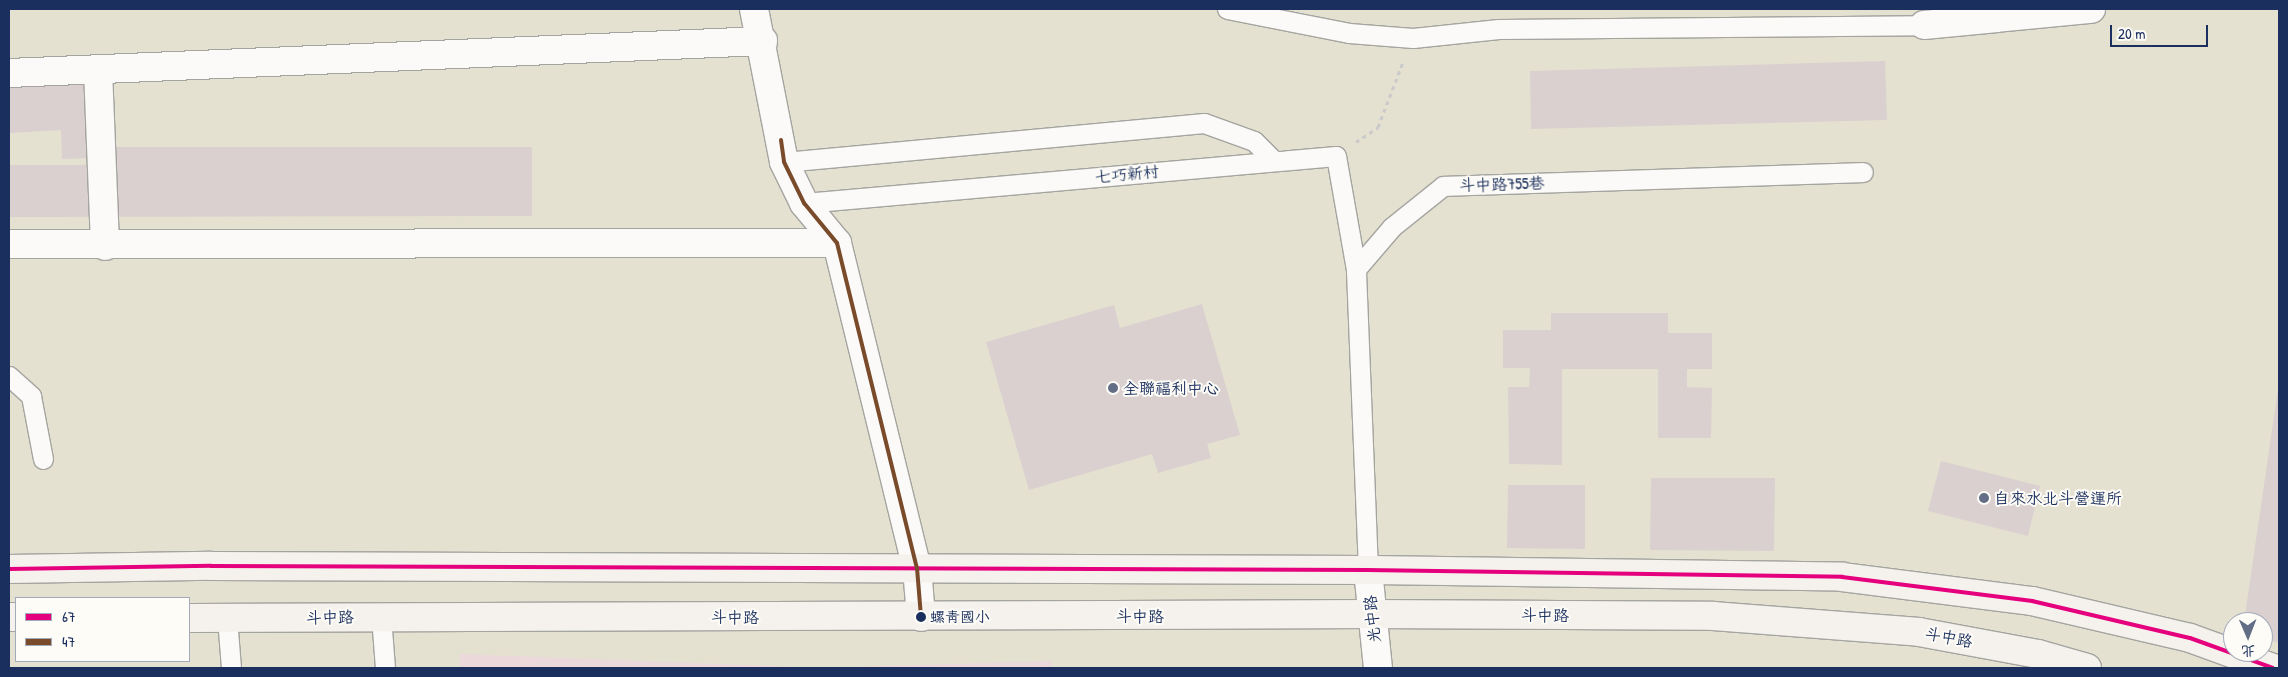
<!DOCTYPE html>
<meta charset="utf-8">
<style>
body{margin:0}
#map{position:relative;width:2288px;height:677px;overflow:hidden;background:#e5e1d0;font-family:"Patrick Hand","LXGW WenKai TC",sans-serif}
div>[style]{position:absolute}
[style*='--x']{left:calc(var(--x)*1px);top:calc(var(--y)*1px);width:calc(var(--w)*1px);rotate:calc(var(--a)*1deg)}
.built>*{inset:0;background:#ebd8db}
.building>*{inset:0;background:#d9d0cf}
.path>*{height:3px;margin-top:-1.5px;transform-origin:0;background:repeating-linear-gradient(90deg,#cacaca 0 4px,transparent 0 8px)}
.roads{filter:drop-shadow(1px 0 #a4a4a0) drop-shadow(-1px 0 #a4a4a0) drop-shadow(0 1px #a4a4a0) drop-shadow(0 -1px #a4a4a0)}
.service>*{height:19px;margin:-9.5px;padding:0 9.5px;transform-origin:9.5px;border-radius:9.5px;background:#fbfaf8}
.minor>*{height:28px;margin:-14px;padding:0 14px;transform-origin:14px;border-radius:14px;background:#fbfaf8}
.tertiary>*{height:28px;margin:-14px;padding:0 14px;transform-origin:14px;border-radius:14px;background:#fbfaf8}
.secondary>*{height:28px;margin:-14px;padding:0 14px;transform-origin:14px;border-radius:14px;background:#f5f2ed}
.bus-1>*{height:4px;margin:-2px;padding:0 2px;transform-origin:2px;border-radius:2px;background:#e5007d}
.bus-2>*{height:4px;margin:-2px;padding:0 2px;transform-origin:2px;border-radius:2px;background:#7a4b2a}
.dots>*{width:14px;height:14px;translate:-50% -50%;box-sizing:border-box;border:2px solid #fdfcf7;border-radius:50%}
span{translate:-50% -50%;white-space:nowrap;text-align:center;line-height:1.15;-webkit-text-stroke:4px #fdfcf7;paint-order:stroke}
.bus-label{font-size:15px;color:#1b2f5e}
.left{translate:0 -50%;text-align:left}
.street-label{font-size:16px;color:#1b2f5e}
.poi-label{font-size:16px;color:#1b2f5e}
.frame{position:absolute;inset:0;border:10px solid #1b2f5e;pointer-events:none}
.legend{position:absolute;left:15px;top:597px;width:175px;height:65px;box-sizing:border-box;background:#fdfcf7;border:1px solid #a3aaba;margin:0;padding:6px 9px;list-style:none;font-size:15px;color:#1b2f5e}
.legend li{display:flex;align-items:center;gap:10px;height:25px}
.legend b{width:25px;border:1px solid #a3aaba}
.north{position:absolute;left:2223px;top:612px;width:50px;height:50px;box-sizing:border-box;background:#fdfcf7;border:1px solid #a3aaba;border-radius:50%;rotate:179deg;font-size:14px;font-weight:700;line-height:20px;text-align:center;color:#1b2f5e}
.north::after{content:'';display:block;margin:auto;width:18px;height:22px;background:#626d86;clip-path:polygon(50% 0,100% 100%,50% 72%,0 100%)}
.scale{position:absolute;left:2110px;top:25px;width:98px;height:22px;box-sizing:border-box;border:2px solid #1b2f5e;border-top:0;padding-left:6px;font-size:15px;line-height:18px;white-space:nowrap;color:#1b2f5e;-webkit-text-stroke:4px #fdfcf7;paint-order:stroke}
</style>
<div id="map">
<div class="built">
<div style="clip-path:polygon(460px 654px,821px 668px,1051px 661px,1052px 668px,460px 668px)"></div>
</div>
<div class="building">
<div style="clip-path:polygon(1885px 61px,1887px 120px,1531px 129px,1530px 71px)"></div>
<div style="clip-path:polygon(93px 79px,97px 158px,62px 159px,61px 130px,9px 133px,9px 82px)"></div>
<div style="clip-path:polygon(112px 147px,532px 147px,532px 216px,9px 217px,9px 165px,112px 165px)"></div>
<div style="clip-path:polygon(1202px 304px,1240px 435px,1207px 444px,1211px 458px,1158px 473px,1152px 454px,1029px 490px,986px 342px,1114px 305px,1120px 328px)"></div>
<div style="clip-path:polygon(1551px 313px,1668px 313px,1668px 333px,1712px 333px,1712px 369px,1687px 369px,1687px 387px,1712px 388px,1711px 438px,1658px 438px,1658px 369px,1562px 369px,1562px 465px,1509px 464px,1508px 387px,1529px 387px,1530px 368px,1503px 368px,1503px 330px,1551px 330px)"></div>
<div style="clip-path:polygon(2279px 382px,2279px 643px,2263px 638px,2263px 622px,2244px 622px)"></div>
<div style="clip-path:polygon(1941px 461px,2040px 486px,2028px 536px,1928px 511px)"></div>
<div style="clip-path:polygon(1651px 478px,1775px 478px,1774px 551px,1650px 550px)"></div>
<div style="clip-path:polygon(1508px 485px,1585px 485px,1585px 549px,1507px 548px)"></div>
</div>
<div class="path">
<div style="--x:1356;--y:142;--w:27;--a:-34"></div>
<div style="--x:1378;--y:127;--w:70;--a:-69"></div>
</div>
<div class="roads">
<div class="service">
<div style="--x:1227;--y:9;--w:124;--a:11.1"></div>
<div style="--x:1349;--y:33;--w:64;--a:4.5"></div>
<div style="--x:1413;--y:38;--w:86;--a:-6"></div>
<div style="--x:1499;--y:29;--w:425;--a:-0.5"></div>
<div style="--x:784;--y:162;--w:422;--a:-5.3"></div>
<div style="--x:1204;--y:123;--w:53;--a:19.8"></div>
<div style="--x:1254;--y:141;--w:28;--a:45"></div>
<div style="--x:804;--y:203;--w:534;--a:-5.05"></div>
<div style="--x:1336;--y:156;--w:115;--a:80"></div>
<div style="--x:9;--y:376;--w:30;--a:42"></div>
<div style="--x:31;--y:396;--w:64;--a:79.2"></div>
<div style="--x:1368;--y:570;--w:301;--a:-92.3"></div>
<div style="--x:1356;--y:269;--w:55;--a:-49.4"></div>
<div style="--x:1392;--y:227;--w:65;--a:-38.8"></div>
<div style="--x:1443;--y:186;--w:420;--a:-1.9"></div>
<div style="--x:381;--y:616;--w:52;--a:85.6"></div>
<div style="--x:227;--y:618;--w:50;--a:85.4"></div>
</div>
<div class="minor">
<div style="--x:1924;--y:25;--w:168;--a:-5.5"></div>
<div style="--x:98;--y:70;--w:176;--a:87.7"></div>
<div style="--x:9;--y:73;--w:755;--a:-2.43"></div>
<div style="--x:9;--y:244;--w:828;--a:-0.07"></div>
<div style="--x:1368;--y:570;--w:99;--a:84.2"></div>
</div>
<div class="tertiary">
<div style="--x:754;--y:9;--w:156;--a:78.9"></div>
<div style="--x:784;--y:162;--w:46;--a:64"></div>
<div style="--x:804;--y:203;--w:52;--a:50.5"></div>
<div style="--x:837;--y:243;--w:335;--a:76.2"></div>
<div style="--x:917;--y:568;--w:49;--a:85.3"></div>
</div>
<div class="secondary">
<div style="--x:9;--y:569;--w:202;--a:-0.9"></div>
<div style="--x:211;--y:566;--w:1157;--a:0.2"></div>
<div style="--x:1368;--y:570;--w:474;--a:0.8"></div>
<div style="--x:1842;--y:577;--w:192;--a:7.2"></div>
<div style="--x:2032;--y:601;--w:162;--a:13.2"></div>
<div style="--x:2190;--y:638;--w:88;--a:19.9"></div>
<div style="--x:9;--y:617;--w:7;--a:0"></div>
<div style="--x:189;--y:618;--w:1181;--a:-0.19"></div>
<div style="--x:1370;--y:614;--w:343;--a:0.3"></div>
<div style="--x:1713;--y:616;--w:207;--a:4.4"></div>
<div style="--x:1919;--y:632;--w:121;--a:10.5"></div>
<div style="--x:2038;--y:654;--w:51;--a:15.9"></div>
</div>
</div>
<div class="bus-1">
<div style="--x:9;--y:569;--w:202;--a:-0.9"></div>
<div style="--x:211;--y:566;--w:1157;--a:0.2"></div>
<div style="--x:1368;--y:570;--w:474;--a:0.8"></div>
<div style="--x:1842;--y:577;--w:192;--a:7.2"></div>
<div style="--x:2032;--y:601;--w:162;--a:13.2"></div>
<div style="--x:2190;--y:638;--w:88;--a:19.9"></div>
</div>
<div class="bus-2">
<div style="--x:781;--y:140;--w:22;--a:82"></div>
<div style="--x:784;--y:162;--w:46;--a:64"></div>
<div style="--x:804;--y:203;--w:52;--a:50.5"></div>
<div style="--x:837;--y:243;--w:335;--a:76.2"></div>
<div style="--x:917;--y:568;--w:49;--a:85.3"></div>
</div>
<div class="dots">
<div style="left:1113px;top:388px;background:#626d86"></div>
<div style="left:1984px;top:498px;background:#626d86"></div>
<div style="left:921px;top:617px;background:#1b2f5e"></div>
</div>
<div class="bus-label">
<span class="left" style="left:930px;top:617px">螺青國小</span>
</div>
<div class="street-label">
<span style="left:1127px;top:174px;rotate:-5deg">七巧新村</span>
<span style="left:1502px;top:184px;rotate:-2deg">斗中路755巷</span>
<span style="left:1545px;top:615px">斗中路</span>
<span style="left:1140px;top:616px">斗中路</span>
<span style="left:330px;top:617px;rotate:-1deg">斗中路</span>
<span style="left:735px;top:617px">斗中路</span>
<span style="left:1372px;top:619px;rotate:-96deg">光中路</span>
<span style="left:1949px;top:637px;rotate:11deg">斗中路</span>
</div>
<div class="poi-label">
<span class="left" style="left:1123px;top:388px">全聯福利中心</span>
<span class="left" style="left:1994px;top:498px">自來水北斗營運所</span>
</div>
<div class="frame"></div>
<ul class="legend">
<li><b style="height:6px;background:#e5007d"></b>67</li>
<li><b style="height:6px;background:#7a4b2a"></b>47</li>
</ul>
<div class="north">北</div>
<div class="scale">20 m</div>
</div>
